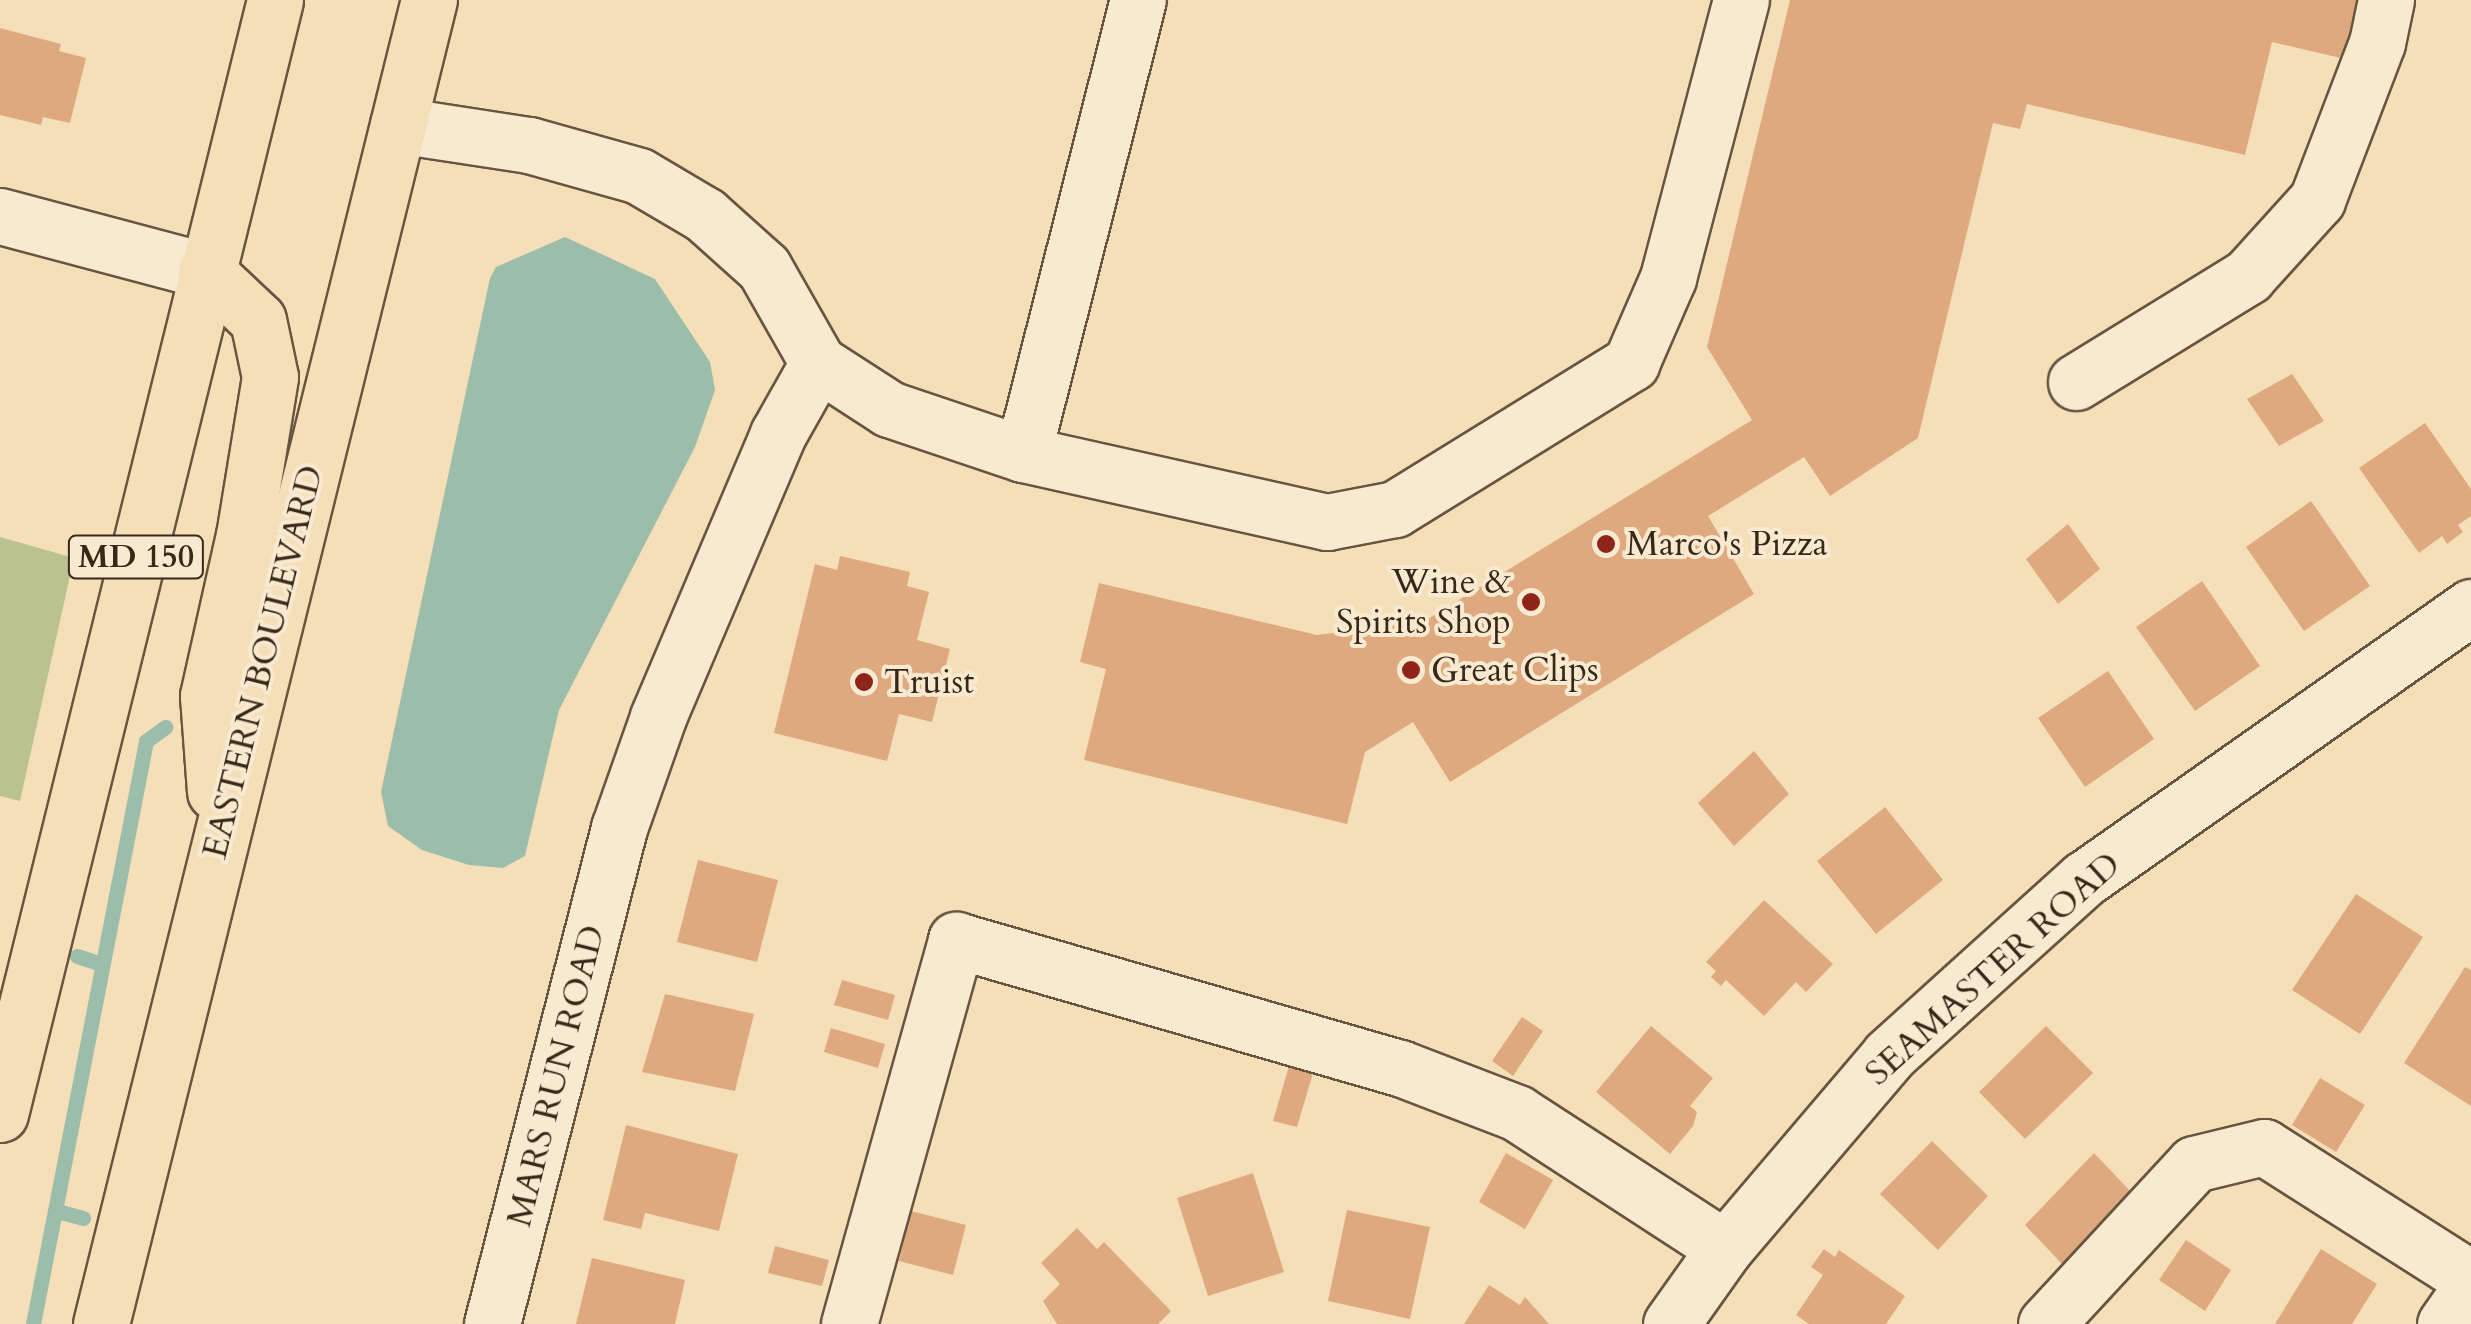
<!DOCTYPE html>
<style>
body{margin:0}
#map{position:relative;width:2471px;height:1324px;overflow:hidden;background:#f5dfb8;font-family:Cardo,serif}
div>[style]{position:absolute}
[style*='--x']{left:calc(var(--x)*1px);top:calc(var(--y)*1px);width:calc(var(--w)*1px);rotate:calc(var(--a)*1deg)}
.green>*{inset:0;background:#bac290}
.water>*{inset:0;background:#9dbdab}
.stream>*{height:15px;margin:-7.5px;padding:0 7.5px;transform-origin:7.5px;border-radius:7.5px;background:#9dbdab}
.building>*{inset:0;background:#dfa980}
.roads{filter:drop-shadow(2px 0 #685540) drop-shadow(-2px 0 #685540) drop-shadow(0 2px #685540) drop-shadow(0 -2px #685540)}
.minor>*{height:55px;margin:-27.5px;padding:0 27.5px;transform-origin:27.5px;border-radius:27.5px;background:#f8ead1}
.major>*{height:55px;margin:-27.5px;padding:0 27.5px;transform-origin:27.5px;border-radius:27.5px;background:#f5dfb8}
.dots>*{width:28px;height:28px;translate:-50% -50%;box-sizing:border-box;border:5px solid #f8ead1;border-radius:50%}
span{translate:-50% -50%;white-space:nowrap;text-align:center;line-height:1.15;-webkit-text-stroke:8px #f8ead1;paint-order:stroke}
.shield-label span{padding:2px 8px;background:#f8ead1;border:2px solid;border-radius:8px;-webkit-text-stroke-width:0}
.shield-label{font-size:32px;color:#392718;font-weight:700}
.poi-label{font-size:35px;color:#392718}
.left{translate:0 -50%;text-align:left}
.right{translate:-100% -50%;text-align:right}
.street-label{font-size:35px;color:#392718}
</style>
<div id="map">
<div class="green">
<div style="clip-path:polygon(0 537px,74px 558px,20px 801px,0 796px)"></div>
</div>
<div class="water">
<div style="clip-path:polygon(565px 237px,655px 279px,710px 362px,715px 390px,695px 447px,559px 710px,525px 856px,503px 868px,469px 865px,422px 850px,388px 826px,381px 792px,490px 278px,496px 267px)"></div>
</div>
<div class="stream">
<div style="--x:77;--y:956;--w:26;--a:18"></div>
<div style="--x:57;--y:1211;--w:27;--a:15"></div>
<div style="--x:33;--y:1324;--w:594;--a:-79.03"></div>
<div style="--x:146;--y:741;--w:24;--a:-36"></div>
</div>
<div class="building">
<div style="clip-path:polygon(1790px 0,2359px 0,2345px 59px,2272px 42px,2245px 155px,2027px 104px,2020px 129px,1993px 123px,1918px 438px,1830px 496px,1804px 457px,1708px 516px,1754px 594px,1450px 782px,1413px 722px,1365px 752px,1347px 824px,1084px 760px,1106px 669px,1080px 662px,1099px 583px,1317px 635px,1423px 622px,1752px 420px,1707px 347px)"></div>
<div style="clip-path:polygon(0 28px,61px 44px,59px 51px,86px 58px,70px 123px,43px 117px,41px 125px,0 115px)"></div>
<div style="clip-path:polygon(2292px 374px,2324px 421px,2279px 446px,2247px 399px)"></div>
<div style="clip-path:polygon(2425px 423px,2471px 489px,2471px 516px,2458px 525px,2463px 532px,2447px 544px,2442px 536px,2419px 553px,2359px 468px)"></div>
<div style="clip-path:polygon(2311px 501px,2370px 586px,2304px 631px,2246px 547px)"></div>
<div style="clip-path:polygon(2068px 524px,2100px 569px,2058px 604px,2026px 559px)"></div>
<div style="clip-path:polygon(840px 556px,910px 572px,907px 586px,929px 592px,917px 640px,950px 649px,932px 722px,899px 714px,887px 761px,774px 733px,815px 564px,837px 570px)"></div>
<div style="clip-path:polygon(2202px 581px,2260px 666px,2195px 711px,2136px 627px)"></div>
<div style="clip-path:polygon(2108px 671px,2154px 739px,2085px 787px,2038px 718px)"></div>
<div style="clip-path:polygon(1754px 751px,1789px 794px,1734px 846px,1698px 803px)"></div>
<div style="clip-path:polygon(1885px 807px,1943px 880px,1876px 934px,1817px 861px)"></div>
<div style="clip-path:polygon(698px 860px,778px 880px,757px 962px,677px 942px)"></div>
<div style="clip-path:polygon(2356px 894px,2423px 937px,2360px 1034px,2292px 990px)"></div>
<div style="clip-path:polygon(1764px 900px,1833px 964px,1806px 992px,1796px 982px,1764px 1016px,1726px 980px,1721px 986px,1711px 977px,1716px 971px,1706px 962px)"></div>
<div style="clip-path:polygon(2465px 967px,2471px 970px,2471px 1106px,2404px 1063px)"></div>
<div style="clip-path:polygon(842px 980px,895px 995px,888px 1020px,834px 1005px)"></div>
<div style="clip-path:polygon(665px 994px,754px 1014px,735px 1091px,642px 1072px)"></div>
<div style="clip-path:polygon(1522px 1017px,1543px 1031px,1513px 1076px,1492px 1061px)"></div>
<div style="clip-path:polygon(1651px 1026px,1713px 1078px,1690px 1106px,1697px 1112px,1693px 1126px,1670px 1154px,1596px 1092px)"></div>
<div style="clip-path:polygon(2046px 1026px,2093px 1073px,2025px 1139px,1979px 1092px)"></div>
<div style="clip-path:polygon(831px 1028px,885px 1044px,878px 1068px,824px 1052px)"></div>
<div style="clip-path:polygon(1289px 1066px,1313px 1073px,1297px 1127px,1273px 1121px)"></div>
<div style="clip-path:polygon(2320px 1078px,2365px 1105px,2336px 1152px,2292px 1125px)"></div>
<div style="clip-path:polygon(626px 1125px,738px 1154px,719px 1231px,645px 1213px,641px 1229px,603px 1220px)"></div>
<div style="clip-path:polygon(1932px 1141px,1988px 1196px,1938px 1250px,1880px 1194px)"></div>
<div style="clip-path:polygon(1506px 1153px,1553px 1180px,1525px 1229px,1479px 1202px)"></div>
<div style="clip-path:polygon(2094px 1153px,2132px 1193px,2064px 1266px,2025px 1225px)"></div>
<div style="clip-path:polygon(1253px 1173px,1284px 1272px,1208px 1296px,1177px 1198px)"></div>
<div style="clip-path:polygon(1347px 1210px,1430px 1227px,1410px 1319px,1328px 1301px)"></div>
<div style="clip-path:polygon(911px 1211px,966px 1225px,953px 1275px,899px 1261px)"></div>
<div style="clip-path:polygon(1077px 1228px,1097px 1249px,1104px 1242px,1171px 1311px,1158px 1324px,1057px 1324px,1043px 1301px,1060px 1284px,1041px 1263px)"></div>
<div style="clip-path:polygon(2186px 1240px,2231px 1270px,2205px 1311px,2159px 1280px)"></div>
<div style="clip-path:polygon(775px 1246px,829px 1260px,822px 1286px,768px 1273px)"></div>
<div style="clip-path:polygon(1824px 1249px,1835px 1257px,1839px 1250px,1905px 1296px,1886px 1324px,1809px 1324px,1796px 1315px,1823px 1275px,1811px 1267px)"></div>
<div style="clip-path:polygon(2321px 1249px,2377px 1284px,2352px 1324px,2275px 1324px)"></div>
<div style="clip-path:polygon(592px 1258px,685px 1280px,675px 1324px,576px 1324px)"></div>
<div style="clip-path:polygon(1489px 1285px,1520px 1305px,1525px 1297px,1549px 1324px,1464px 1324px)"></div>
</div>
<div class="roads">
<div class="minor">
<div style="--x:398;--y:125;--w:133;--a:8.7"></div>
<div style="--x:529;--y:145;--w:114;--a:15.7"></div>
<div style="--x:639;--y:176;--w:77;--a:30.6"></div>
<div style="--x:705;--y:215;--w:79;--a:41.9"></div>
<div style="--x:764;--y:268;--w:109;--a:60.4"></div>
<div style="--x:818;--y:363;--w:85;--a:32.9"></div>
<div style="--x:889;--y:409;--w:141;--a:18.6"></div>
<div style="--x:1023;--y:454;--w:468;--a:-75.8"></div>
<div style="--x:0;--y:216;--w:213;--a:14.9"></div>
<div style="--x:2076;--y:382;--w:202;--a:-31.6"></div>
<div style="--x:2248;--y:276;--w:103;--a:-47.8"></div>
<div style="--x:2317;--y:200;--w:168;--a:-69.1"></div>
<div style="--x:2377;--y:43;--w:44;--a:-78.2"></div>
<div style="--x:1023;--y:454;--w:312;--a:12.6"></div>
<div style="--x:1327;--y:522;--w:69;--a:-10.8"></div>
<div style="--x:1395;--y:509;--w:278;--a:-31.7"></div>
<div style="--x:1631;--y:363;--w:93;--a:-66.5"></div>
<div style="--x:1668;--y:278;--w:287;--a:-75.3"></div>
<div style="--x:492;--y:1324;--w:512;--a:-75.64"></div>
<div style="--x:619;--y:828;--w:118;--a:-70.6"></div>
<div style="--x:658;--y:717;--w:307;--a:-67"></div>
<div style="--x:778;--y:434;--w:81;--a:-60.6"></div>
<div style="--x:849;--y:1324;--w:399;--a:-74.4"></div>
<div style="--x:956;--y:940;--w:462;--a:16.1"></div>
<div style="--x:1400;--y:1068;--w:125;--a:21"></div>
<div style="--x:1517;--y:1113;--w:248;--a:33"></div>
<div style="--x:1671;--y:1324;--w:93;--a:-54.6"></div>
<div style="--x:1725;--y:1248;--w:253;--a:-49.6"></div>
<div style="--x:1889;--y:1055;--w:263;--a:-42.1"></div>
<div style="--x:2084;--y:879;--w:473;--a:-35.1"></div>
<div style="--x:2046;--y:1324;--w:218;--a:-47.2"></div>
<div style="--x:2194;--y:1164;--w:72;--a:-13.7"></div>
<div style="--x:2264;--y:1147;--w:246;--a:32.5"></div>
<div style="--x:2445;--y:1324;--w:45;--a:-54.9"></div>
</div>
<div class="major">
<div style="--x:206;--y:271;--w:71;--a:43.3"></div>
<div style="--x:258;--y:320;--w:58;--a:78.1"></div>
<div style="--x:270;--y:377;--w:160;--a:99.3"></div>
<div style="--x:244;--y:535;--w:165;--a:102.6"></div>
<div style="--x:208;--y:696;--w:96;--a:85.8"></div>
<div style="--x:0;--y:1114;--w:1147;--a:-76.13"></div>
<div style="--x:101;--y:1324;--w:1364;--a:-76.09"></div>
</div>
</div>
<div class="dots">
<div style="left:1606px;top:544px;background:#8f2418"></div>
<div style="left:1531px;top:602px;background:#8f2418"></div>
<div style="left:1411px;top:670px;background:#8f2418"></div>
<div style="left:864px;top:682px;background:#8f2418"></div>
</div>
<div class="shield-label">
<span style="left:136px;top:557px">MD 150</span>
</div>
<div class="poi-label">
<span class="left" style="left:1626px;top:544px">Marco's Pizza</span>
<span class="right" style="left:1511px;top:602px">Wine &amp;<br>Spirits Shop</span>
<span class="left" style="left:1431px;top:670px">Great Clips</span>
<span class="left" style="left:884px;top:682px">Truist</span>
</div>
<div class="street-label">
<span style="left:263px;top:662px;rotate:-76deg">EASTERN BOULEVARD</span>
<span style="left:1993px;top:969px;rotate:-42deg">SEAMASTER ROAD</span>
<span style="left:556px;top:1076px;rotate:-76deg">MARS RUN ROAD</span>
</div>
</div>
